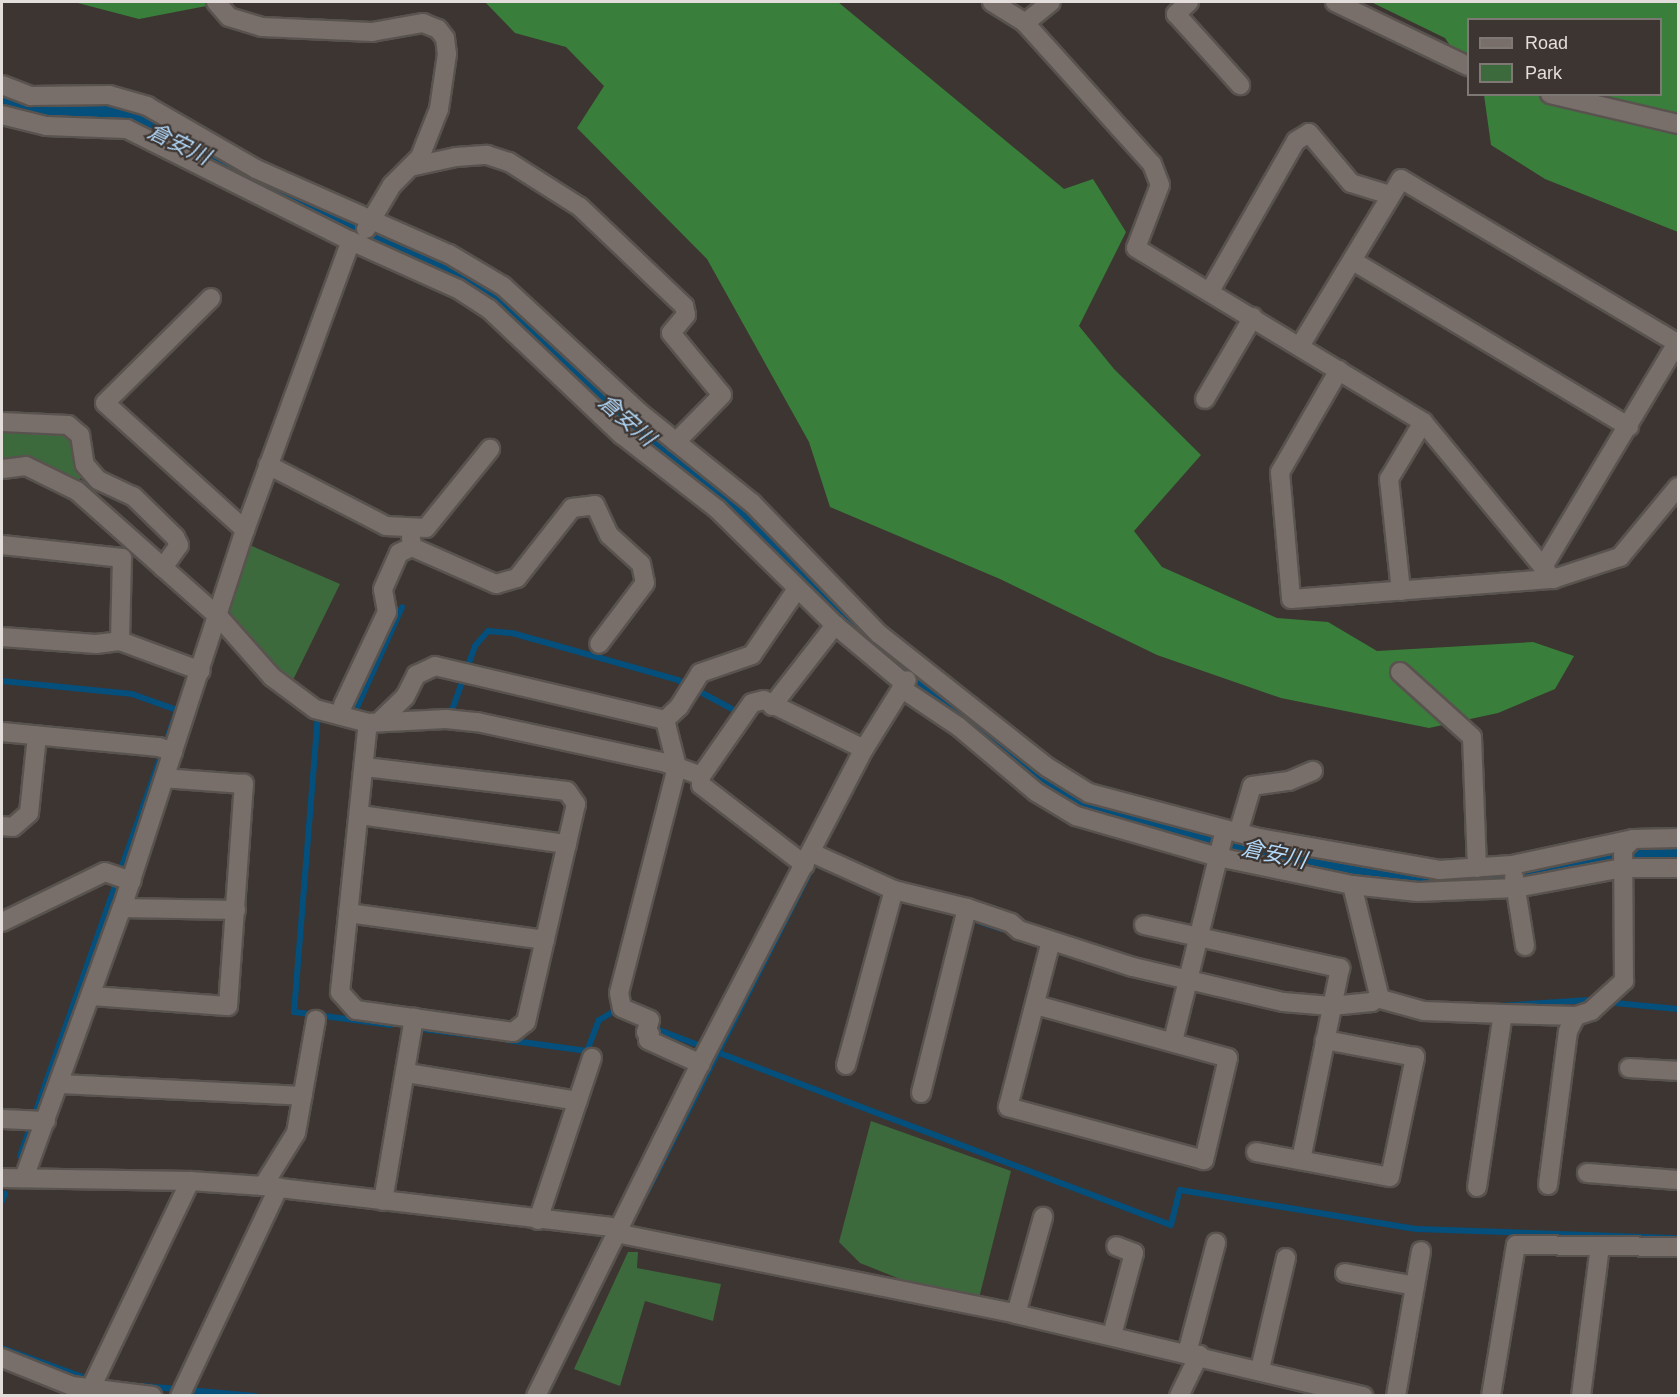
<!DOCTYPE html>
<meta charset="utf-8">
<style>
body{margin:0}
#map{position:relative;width:1680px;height:1397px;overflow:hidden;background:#3d3531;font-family:Helvetica,"Noto Sans JP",sans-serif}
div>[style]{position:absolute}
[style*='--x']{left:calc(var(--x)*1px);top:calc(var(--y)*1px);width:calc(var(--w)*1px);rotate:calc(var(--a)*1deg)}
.green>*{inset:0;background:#3c6a3c}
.forest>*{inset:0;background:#397e3a}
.stream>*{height:6px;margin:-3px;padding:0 3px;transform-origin:3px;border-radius:3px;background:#044f7c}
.river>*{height:34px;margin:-17px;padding:0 17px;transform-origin:17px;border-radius:17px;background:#044f7c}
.roads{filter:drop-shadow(2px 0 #59534f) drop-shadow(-2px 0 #59534f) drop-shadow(0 2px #59534f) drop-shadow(0 -2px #59534f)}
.street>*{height:18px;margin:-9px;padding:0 9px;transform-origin:9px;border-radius:9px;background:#786f6a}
.secondary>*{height:18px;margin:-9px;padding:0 9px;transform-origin:9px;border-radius:9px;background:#786f6a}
span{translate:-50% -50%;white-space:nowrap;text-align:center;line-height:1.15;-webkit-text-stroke:4.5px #3d3531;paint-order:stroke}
.water-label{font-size:22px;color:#b1d8f9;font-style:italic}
.frame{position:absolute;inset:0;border:3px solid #e3dedb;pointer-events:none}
.legend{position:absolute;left:1467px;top:18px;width:195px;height:78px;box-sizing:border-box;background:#3d3531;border:2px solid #7f7975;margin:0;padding:8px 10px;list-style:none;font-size:18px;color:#e3dedb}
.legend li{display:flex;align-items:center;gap:12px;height:30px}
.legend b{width:30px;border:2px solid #7f7975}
</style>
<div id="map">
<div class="green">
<div style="clip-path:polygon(2px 427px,74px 434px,87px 473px,74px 484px,3px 461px)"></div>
<div style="clip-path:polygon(247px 544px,340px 584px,292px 682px,230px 614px,230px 594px)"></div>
<div style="clip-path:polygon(871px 1121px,1011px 1171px,979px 1298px,905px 1281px,860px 1263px,839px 1242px)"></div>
<div style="clip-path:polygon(628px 1252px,638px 1252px,637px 1268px,721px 1284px,713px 1321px,645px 1301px,620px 1386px,574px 1369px)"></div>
</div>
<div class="forest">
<div style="clip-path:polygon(74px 2px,227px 2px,139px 19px)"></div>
<div style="clip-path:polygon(485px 2px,838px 2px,1064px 189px,1093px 179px,1126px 232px,1079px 326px,1114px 369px,1201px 455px,1134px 531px,1162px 567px,1277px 618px,1328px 622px,1377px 651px,1533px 642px,1574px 656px,1555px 689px,1498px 713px,1429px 728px,1281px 698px,1157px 655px,1000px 579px,830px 507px,809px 442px,707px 259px,577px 128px,604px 86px,566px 47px,515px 33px)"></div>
<div style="clip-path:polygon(1371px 2px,1678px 2px,1678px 232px,1545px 179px,1491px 145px,1484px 95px,1660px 94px,1660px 20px,1468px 20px,1468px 72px,1445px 38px)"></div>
</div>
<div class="stream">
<div style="--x:2;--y:681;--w:131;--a:5.7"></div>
<div style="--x:132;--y:694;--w:48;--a:19.6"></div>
<div style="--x:445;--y:712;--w:7;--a:-16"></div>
<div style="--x:452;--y:710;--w:68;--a:-70.2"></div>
<div style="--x:475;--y:646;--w:20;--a:-49"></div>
<div style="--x:488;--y:631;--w:24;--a:5"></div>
<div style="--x:512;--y:633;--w:173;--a:15.8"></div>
<div style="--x:678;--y:680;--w:68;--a:28.1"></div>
<div style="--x:738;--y:712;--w:4;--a:124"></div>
<div style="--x:318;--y:714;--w:299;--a:94.6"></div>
<div style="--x:294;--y:1012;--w:98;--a:7.6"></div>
<div style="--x:354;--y:714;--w:117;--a:-65.8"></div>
<div style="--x:812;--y:862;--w:80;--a:24.3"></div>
<div style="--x:980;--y:922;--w:23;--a:18"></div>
<div style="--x:1615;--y:1003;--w:63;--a:5.4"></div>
<div style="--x:1498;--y:1006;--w:91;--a:-3.8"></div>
<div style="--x:651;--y:1027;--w:556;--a:20.85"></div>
<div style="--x:1171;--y:1225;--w:36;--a:-76"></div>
<div style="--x:1180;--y:1190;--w:239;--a:9.4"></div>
<div style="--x:1416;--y:1229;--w:262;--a:2"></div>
<div style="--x:422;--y:1029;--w:66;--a:6.9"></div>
<div style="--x:507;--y:1040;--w:81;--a:7.8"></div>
<div style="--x:587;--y:1051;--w:33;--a:-69"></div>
<div style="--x:599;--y:1020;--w:16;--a:-30"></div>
<div style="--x:613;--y:1012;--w:10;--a:24"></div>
<div style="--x:20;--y:1156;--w:476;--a:-70.6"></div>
<div style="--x:647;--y:1192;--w:368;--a:-63"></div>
<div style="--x:2;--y:1201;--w:8;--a:-67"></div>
<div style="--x:2;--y:1348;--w:95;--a:19.8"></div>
<div style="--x:143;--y:1386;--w:113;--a:5.1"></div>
</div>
<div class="river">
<div style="--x:2;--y:100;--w:25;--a:26"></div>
<div style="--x:25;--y:111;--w:95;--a:2.4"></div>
<div style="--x:120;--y:115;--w:253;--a:25.8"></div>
<div style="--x:375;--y:238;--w:88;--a:21.9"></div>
<div style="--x:457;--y:271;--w:57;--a:35.7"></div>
<div style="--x:503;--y:304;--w:177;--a:43.6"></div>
<div style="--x:631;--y:426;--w:128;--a:38"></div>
<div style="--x:732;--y:505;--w:179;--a:45.2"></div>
<div style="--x:915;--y:679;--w:191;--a:38.2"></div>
<div style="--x:1065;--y:797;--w:28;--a:26"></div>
<div style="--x:1090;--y:809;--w:120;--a:15"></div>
<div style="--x:1206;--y:840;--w:153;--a:11.7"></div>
<div style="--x:1356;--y:871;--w:87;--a:5.3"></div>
<div style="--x:1443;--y:879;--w:73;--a:-4.7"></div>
<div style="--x:1516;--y:873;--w:101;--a:-10.3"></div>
<div style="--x:1615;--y:855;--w:63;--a:0"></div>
</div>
<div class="roads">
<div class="street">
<div style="--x:216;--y:2;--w:20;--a:49"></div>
<div style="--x:229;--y:17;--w:34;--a:17"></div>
<div style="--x:262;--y:27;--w:110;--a:2.6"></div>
<div style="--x:372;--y:32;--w:52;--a:-10"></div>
<div style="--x:423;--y:23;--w:16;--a:22"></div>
<div style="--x:438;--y:29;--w:11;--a:52"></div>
<div style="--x:445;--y:38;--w:16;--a:83"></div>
<div style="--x:447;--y:54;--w:56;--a:98.3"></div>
<div style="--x:439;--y:109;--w:52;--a:111.6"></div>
<div style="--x:420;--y:157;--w:40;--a:135"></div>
<div style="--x:392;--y:185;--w:51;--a:120.6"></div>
<div style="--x:992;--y:2;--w:39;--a:32"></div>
<div style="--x:1025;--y:23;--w:190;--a:48"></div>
<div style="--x:1152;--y:164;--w:22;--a:69"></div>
<div style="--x:1160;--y:185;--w:67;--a:110.9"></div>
<div style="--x:1136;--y:248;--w:336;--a:31.2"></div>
<div style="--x:1423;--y:422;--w:204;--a:50.4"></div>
<div style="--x:1189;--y:2;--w:18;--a:137"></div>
<div style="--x:1176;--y:14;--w:96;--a:48"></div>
<div style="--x:1025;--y:23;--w:33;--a:-39"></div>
<div style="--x:2;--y:85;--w:31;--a:21"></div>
<div style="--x:31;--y:96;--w:78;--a:-0.7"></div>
<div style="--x:109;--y:95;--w:40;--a:16"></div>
<div style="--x:147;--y:106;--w:126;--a:30"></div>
<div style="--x:256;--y:169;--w:211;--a:23.8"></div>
<div style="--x:449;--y:254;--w:63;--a:30.7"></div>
<div style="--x:503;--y:286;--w:187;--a:42.8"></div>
<div style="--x:640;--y:413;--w:144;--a:38.8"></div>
<div style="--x:752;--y:503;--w:182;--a:45.9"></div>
<div style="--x:879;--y:634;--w:214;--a:38.4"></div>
<div style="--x:1047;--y:767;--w:49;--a:31.8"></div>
<div style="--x:1089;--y:793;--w:171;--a:14.9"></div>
<div style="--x:1254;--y:837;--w:188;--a:10.1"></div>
<div style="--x:1439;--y:870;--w:73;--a:-3.9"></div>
<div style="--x:1512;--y:865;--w:124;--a:-12.1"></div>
<div style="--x:1633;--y:839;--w:45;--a:-1.3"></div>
<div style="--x:2;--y:115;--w:45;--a:14"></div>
<div style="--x:46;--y:126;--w:81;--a:2.1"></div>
<div style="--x:127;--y:129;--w:250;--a:26.6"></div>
<div style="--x:351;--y:241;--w:117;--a:24.2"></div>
<div style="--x:458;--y:289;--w:37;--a:33"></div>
<div style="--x:489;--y:309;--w:183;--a:43.5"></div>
<div style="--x:622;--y:435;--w:120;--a:37.9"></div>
<div style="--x:717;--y:509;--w:165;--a:44.5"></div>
<div style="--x:835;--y:625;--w:90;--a:40"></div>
<div style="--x:410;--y:167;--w:47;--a:-12.3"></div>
<div style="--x:456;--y:157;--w:31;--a:-4"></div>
<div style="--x:487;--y:155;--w:23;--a:18"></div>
<div style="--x:509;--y:162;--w:84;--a:32.4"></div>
<div style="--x:580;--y:207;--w:144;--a:43.6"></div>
<div style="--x:684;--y:306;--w:9;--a:77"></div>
<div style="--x:686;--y:315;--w:23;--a:130"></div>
<div style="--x:671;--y:333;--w:80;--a:50.6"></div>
<div style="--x:722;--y:395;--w:66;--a:134.4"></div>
<div style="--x:1353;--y:261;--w:322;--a:31"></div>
<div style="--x:1210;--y:291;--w:173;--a:-60.2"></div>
<div style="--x:1296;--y:141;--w:15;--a:-32"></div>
<div style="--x:1309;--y:133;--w:65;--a:50"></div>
<div style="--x:1351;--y:183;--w:41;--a:17.1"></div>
<div style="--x:211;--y:298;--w:149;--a:135.3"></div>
<div style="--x:105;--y:403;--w:189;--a:42.2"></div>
<div style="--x:1300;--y:346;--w:195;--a:-58.8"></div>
<div style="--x:1401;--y:179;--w:321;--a:30.7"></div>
<div style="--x:1677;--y:343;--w:261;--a:120.9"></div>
<div style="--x:1339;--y:370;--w:118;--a:120"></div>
<div style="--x:1280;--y:472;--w:127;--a:85"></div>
<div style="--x:1291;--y:599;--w:263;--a:-4.4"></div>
<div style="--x:1553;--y:579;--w:71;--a:-18.2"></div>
<div style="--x:1620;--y:557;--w:91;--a:-50.4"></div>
<div style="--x:1205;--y:399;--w:95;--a:-59.7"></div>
<div style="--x:2;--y:422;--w:66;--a:2.6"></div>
<div style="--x:68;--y:425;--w:16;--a:40"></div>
<div style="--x:80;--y:435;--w:30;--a:81"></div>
<div style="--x:85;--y:465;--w:20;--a:49"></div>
<div style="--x:98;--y:480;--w:38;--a:25"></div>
<div style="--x:133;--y:496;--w:59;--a:44.3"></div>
<div style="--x:175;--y:537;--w:9;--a:63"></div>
<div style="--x:179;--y:545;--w:28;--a:125"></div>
<div style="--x:268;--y:465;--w:133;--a:27.3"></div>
<div style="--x:386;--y:526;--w:40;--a:2.9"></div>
<div style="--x:426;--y:528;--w:102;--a:-51"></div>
<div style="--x:2;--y:469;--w:24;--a:-7"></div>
<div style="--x:26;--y:466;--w:57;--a:26.1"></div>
<div style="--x:77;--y:491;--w:190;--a:41.6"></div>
<div style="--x:219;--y:617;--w:80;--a:48.5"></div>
<div style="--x:272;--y:677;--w:54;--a:36.7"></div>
<div style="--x:315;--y:709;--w:55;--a:14.8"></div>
<div style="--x:368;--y:723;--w:78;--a:-2.9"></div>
<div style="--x:446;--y:719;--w:31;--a:6"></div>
<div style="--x:477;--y:722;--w:193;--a:12.2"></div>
<div style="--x:666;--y:763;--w:37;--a:20"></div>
<div style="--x:701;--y:776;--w:9;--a:90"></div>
<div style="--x:701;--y:785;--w:131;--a:37.6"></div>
<div style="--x:2;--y:545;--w:121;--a:6.2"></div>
<div style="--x:122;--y:558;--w:83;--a:91.4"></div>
<div style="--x:412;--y:547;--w:92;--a:23.8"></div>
<div style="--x:496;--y:584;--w:22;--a:-16"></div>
<div style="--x:517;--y:578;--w:89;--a:-51.8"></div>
<div style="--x:572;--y:508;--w:23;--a:-7"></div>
<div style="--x:595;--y:505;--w:33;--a:65"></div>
<div style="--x:609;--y:535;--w:43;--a:42.2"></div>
<div style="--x:641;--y:564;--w:19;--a:78"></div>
<div style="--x:645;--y:583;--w:76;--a:127"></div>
<div style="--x:1401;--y:591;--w:113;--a:-96.1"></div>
<div style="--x:1389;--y:479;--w:66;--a:-59.2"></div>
<div style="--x:2;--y:637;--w:94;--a:4.3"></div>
<div style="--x:96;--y:644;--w:24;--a:-7"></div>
<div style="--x:120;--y:641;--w:86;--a:20.3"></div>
<div style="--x:1400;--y:672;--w:97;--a:42.1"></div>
<div style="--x:1472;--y:737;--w:131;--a:87.8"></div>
<div style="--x:901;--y:688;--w:70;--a:33.9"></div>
<div style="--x:959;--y:727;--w:101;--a:40.2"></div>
<div style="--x:1036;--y:792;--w:47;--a:31"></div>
<div style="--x:1076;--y:816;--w:148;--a:16.1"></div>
<div style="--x:1218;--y:857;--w:137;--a:11.8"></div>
<div style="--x:1352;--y:885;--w:66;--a:6.1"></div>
<div style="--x:1418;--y:892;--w:98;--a:-2.3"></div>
<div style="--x:1516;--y:888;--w:109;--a:-10.6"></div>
<div style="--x:1623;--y:868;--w:55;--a:0"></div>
<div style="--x:343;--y:705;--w:103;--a:-64.7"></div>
<div style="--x:387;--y:612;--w:23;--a:-100"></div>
<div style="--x:383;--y:589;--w:39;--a:-66"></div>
<div style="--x:399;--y:553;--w:14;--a:-25"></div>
<div style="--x:412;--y:547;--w:9;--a:-96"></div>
<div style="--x:772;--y:706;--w:103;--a:-52.1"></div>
<div style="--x:665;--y:720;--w:19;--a:-43"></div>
<div style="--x:679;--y:707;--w:40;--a:-58"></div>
<div style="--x:700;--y:673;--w:55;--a:-19.1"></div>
<div style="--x:752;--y:655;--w:80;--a:-55.7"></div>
<div style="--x:379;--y:722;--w:36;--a:-44"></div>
<div style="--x:405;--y:697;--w:25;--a:-63"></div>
<div style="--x:416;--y:675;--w:21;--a:-25"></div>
<div style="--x:435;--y:666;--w:236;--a:13.2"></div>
<div style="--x:665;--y:720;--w:49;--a:75.7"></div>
<div style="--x:677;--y:767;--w:233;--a:104.4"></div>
<div style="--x:619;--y:993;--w:15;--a:79"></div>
<div style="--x:622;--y:1008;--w:30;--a:23"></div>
<div style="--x:650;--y:1020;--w:13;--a:108"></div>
<div style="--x:646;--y:1032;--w:4;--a:27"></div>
<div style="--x:650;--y:1034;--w:6;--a:108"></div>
<div style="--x:648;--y:1040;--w:58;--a:24.4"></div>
<div style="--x:2;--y:732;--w:158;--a:5.5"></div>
<div style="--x:159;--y:747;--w:15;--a:20"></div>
<div style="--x:365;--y:767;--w:203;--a:6.8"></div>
<div style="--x:567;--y:791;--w:16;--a:55"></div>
<div style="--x:576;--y:804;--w:224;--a:102.9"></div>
<div style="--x:526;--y:1022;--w:16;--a:142"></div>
<div style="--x:513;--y:1032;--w:159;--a:-172"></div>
<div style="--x:356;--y:1010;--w:24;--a:-132"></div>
<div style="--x:340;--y:992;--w:270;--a:-84.1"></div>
<div style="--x:701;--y:776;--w:89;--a:-55.1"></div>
<div style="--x:752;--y:703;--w:12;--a:-14"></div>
<div style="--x:764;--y:700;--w:111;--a:26.1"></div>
<div style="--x:360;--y:815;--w:209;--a:8"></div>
<div style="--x:2;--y:826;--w:11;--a:5"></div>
<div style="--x:13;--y:827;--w:21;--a:-41"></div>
<div style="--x:29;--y:813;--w:78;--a:-84.1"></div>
<div style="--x:1238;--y:833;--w:49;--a:-73.4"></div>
<div style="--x:1252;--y:786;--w:37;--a:-8"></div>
<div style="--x:1289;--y:781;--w:26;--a:-23"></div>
<div style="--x:812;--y:853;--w:90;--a:24.3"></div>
<div style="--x:894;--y:890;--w:75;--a:13.9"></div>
<div style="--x:967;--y:908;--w:46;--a:18.8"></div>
<div style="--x:1011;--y:923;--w:11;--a:41"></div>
<div style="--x:1019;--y:930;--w:120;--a:18"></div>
<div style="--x:1133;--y:967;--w:154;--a:13.1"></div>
<div style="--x:1283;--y:1002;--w:48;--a:4.8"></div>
<div style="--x:1331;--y:1006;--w:41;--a:-5.6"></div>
<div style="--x:1372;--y:1002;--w:6;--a:-39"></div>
<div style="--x:1514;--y:877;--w:70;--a:80.9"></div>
<div style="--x:1352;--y:885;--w:113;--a:76.2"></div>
<div style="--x:1379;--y:995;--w:4;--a:124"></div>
<div style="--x:122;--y:908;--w:114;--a:1"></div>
<div style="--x:348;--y:913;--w:199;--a:7.8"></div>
<div style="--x:2;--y:922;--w:114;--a:-25.9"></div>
<div style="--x:105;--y:872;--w:28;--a:19"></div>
<div style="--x:1144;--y:925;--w:201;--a:12.4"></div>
<div style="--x:1340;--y:968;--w:196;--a:101.5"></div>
<div style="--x:91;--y:996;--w:137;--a:4.2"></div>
<div style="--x:228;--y:1006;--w:223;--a:-85.9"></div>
<div style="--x:244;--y:784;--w:79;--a:-175.7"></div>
<div style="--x:1377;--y:998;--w:49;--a:15.5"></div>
<div style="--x:1424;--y:1011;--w:79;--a:2.2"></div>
<div style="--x:1036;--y:1005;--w:199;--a:15.4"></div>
<div style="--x:1228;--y:1058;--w:105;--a:103.2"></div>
<div style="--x:1204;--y:1160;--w:203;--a:-164.9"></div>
<div style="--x:1008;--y:1107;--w:171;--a:-75.5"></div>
<div style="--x:1173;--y:1041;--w:217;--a:-76.2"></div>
<div style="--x:846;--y:1065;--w:181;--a:-74.7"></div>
<div style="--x:1629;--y:1068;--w:49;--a:3.5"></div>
<div style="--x:407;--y:1073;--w:173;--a:9.3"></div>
<div style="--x:60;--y:1084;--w:243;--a:2.8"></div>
<div style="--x:921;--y:1093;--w:191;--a:-76"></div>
<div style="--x:2;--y:1119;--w:44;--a:2.6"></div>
<div style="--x:1256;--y:1152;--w:136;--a:10.6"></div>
<div style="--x:1390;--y:1177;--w:123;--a:-78.2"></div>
<div style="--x:1415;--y:1057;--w:92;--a:-169.3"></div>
<div style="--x:1587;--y:1173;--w:91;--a:4.4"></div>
<div style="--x:2;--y:1178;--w:188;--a:0.9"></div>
<div style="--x:190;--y:1181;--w:73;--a:3.9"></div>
<div style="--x:263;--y:1186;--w:349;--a:6.7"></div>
<div style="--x:610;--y:1227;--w:13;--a:32"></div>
<div style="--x:621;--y:1234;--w:403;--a:11.4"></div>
<div style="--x:1016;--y:1314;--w:357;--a:13.3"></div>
<div style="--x:24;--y:1178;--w:287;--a:-70.1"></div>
<div style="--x:122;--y:908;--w:398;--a:-72"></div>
<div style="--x:245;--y:530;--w:308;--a:-69.9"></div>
<div style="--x:1548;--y:1185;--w:155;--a:-82.6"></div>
<div style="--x:1568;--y:1031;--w:17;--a:-62"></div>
<div style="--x:1576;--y:1016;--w:16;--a:-18"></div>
<div style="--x:1591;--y:1011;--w:45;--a:-42.3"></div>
<div style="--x:1624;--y:981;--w:132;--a:-90.4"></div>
<div style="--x:1623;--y:849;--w:14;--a:-45"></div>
<div style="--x:263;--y:1186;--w:62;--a:-58.1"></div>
<div style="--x:296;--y:1133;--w:115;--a:-80"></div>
<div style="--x:1477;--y:1187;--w:175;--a:-81.5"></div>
<div style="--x:1503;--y:1014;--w:73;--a:1.6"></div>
<div style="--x:383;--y:1201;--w:186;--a:-80.4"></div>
<div style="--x:538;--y:1220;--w:171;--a:-71.6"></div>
<div style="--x:1345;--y:1273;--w:71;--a:10.5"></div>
<div style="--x:1016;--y:1314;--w:101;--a:-74.4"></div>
<div style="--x:1112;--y:1335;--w:85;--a:-75"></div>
<div style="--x:1134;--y:1253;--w:19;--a:-159"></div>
<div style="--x:1187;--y:1353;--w:114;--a:-75.2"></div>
<div style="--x:2;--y:1358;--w:75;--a:21.8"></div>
<div style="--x:72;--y:1386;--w:81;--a:7.1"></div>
<div style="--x:1260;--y:1369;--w:114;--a:-76.8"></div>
<div style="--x:90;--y:1390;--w:232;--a:-64.4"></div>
<div style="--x:180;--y:1396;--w:231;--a:-64.7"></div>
<div style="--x:536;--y:1396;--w:377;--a:-63.7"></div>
<div style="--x:703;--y:1058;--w:348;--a:-62.5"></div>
<div style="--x:864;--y:749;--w:81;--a:-58.1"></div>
<div style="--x:1179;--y:1396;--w:46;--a:-64"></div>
<div style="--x:1396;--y:1396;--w:147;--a:-80.2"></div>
<div style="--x:1491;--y:1396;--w:153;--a:-80.6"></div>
<div style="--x:1516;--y:1245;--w:162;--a:0.7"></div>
<div style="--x:1581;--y:1396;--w:151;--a:-82.8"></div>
</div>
<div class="secondary">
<div style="--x:1335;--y:2;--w:148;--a:25.7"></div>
<div style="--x:1550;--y:94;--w:131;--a:13.2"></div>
</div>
</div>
<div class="water-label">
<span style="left:179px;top:144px;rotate:26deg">倉安川</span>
<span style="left:627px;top:420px;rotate:41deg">倉安川</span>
<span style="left:1274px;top:854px;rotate:12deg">倉安川</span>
</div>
<div class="frame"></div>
<ul class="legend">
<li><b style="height:8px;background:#786f6a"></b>Road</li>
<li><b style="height:16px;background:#3c6a3c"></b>Park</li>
</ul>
</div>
